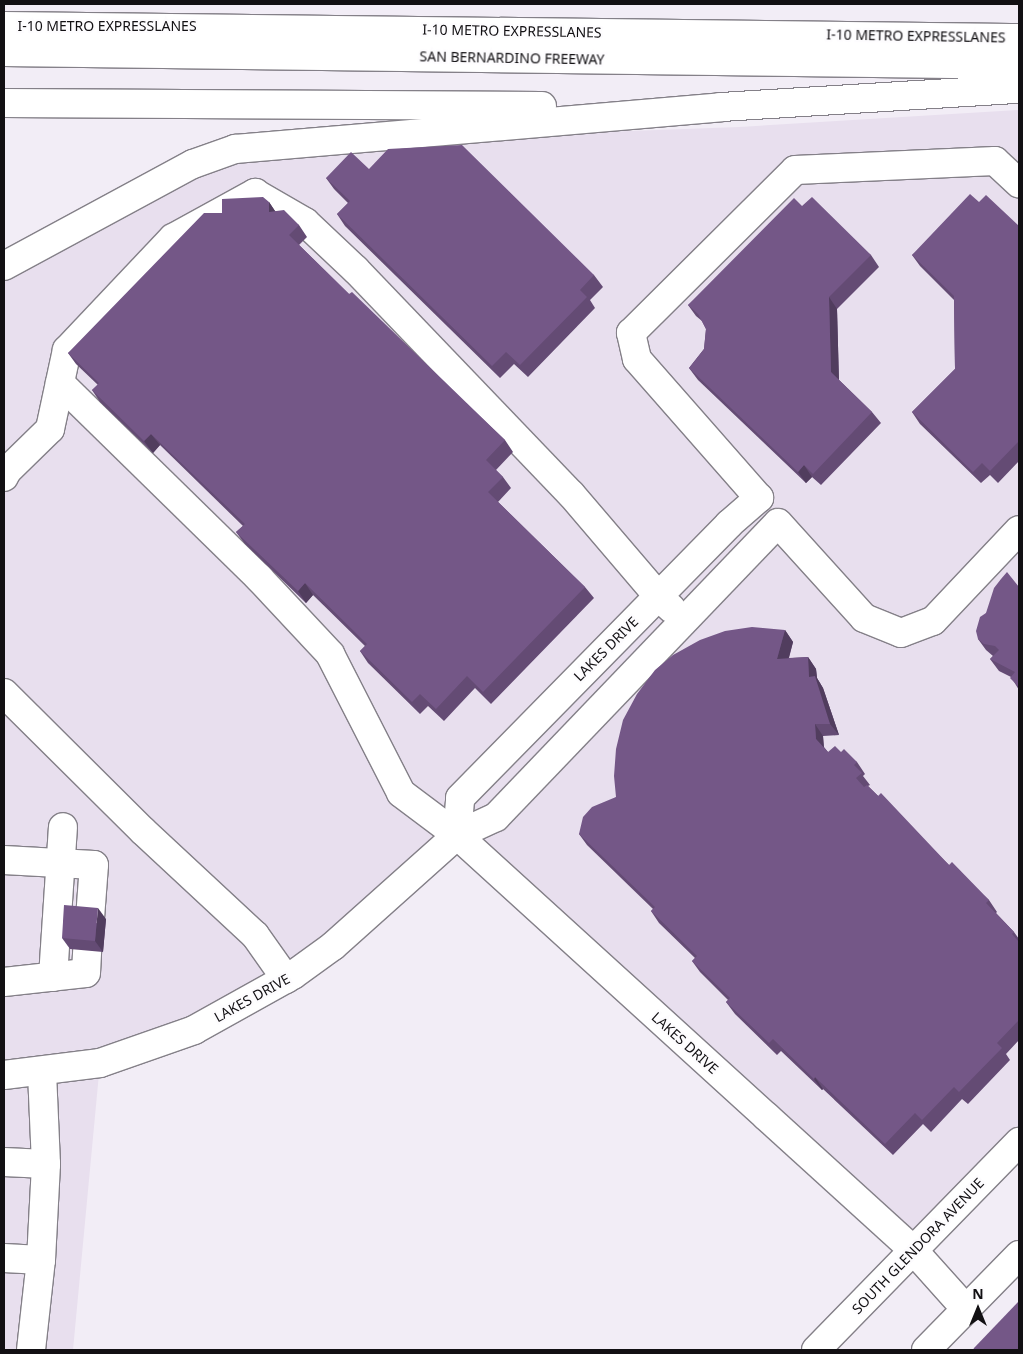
<!DOCTYPE html>
<style>
body{margin:0}
#map{position:relative;width:1023px;height:1354px;overflow:hidden;background:#f2edf6;font-family:"Noto Sans",sans-serif}
div>[style]{position:absolute}
[style*='--x']{left:calc(var(--x)*1px);top:calc(var(--y)*1px);width:calc(var(--w)*1px);rotate:calc(var(--a)*1deg)}
.built>*{inset:0;background:#e8dfee}
.roads{filter:drop-shadow(1px 0 #848088) drop-shadow(-1px 0 #848088) drop-shadow(0 1px #848088) drop-shadow(0 -1px #848088)}
.minor>*{height:28px;margin:-14px;padding:0 14px;transform-origin:14px;border-radius:14px;background:#fff}
.highway>*{height:28px;margin:-14px;padding:0 14px;transform-origin:14px;border-radius:14px;background:#fff}
.wall>*{inset:0;background:#644b74}
.shaded-wall>*{inset:0;background:#513d5e}
.building>*{inset:0;background:#745787}
span{translate:-50% -50%;white-space:nowrap;text-align:center;line-height:1.15;-webkit-text-stroke:4.5px #fdfcfe;paint-order:stroke}
.street-label{font-size:14px;color:#121013}
.frame{position:absolute;inset:0;border:5px solid #121013;pointer-events:none}
.north{position:absolute;left:953px;top:1284px;width:50px;height:50px;-webkit-text-stroke:4px #fdfcfe;paint-order:stroke;rotate:0deg;font-size:14px;font-weight:700;line-height:20px;text-align:center;color:#121013}
.north::after{content:'';display:block;margin:auto;width:18px;height:22px;background:#121013;clip-path:polygon(50% 0,100% 100%,50% 72%,0 100%)}
</style>
<div id="map">
<div class="built">
<div style="clip-path:polygon(1019px 110px,1019px 1142px,913px 1250px,457px 835px,333px 946px,100px 1063px,73px 1350px,4px 1350px,4px 266px,149px 186px,277px 144px,739px 127px)"></div>
</div>
<div class="roads">
<div class="minor">
<div style="--x:60;--y:383;--w:279;--a:44.4"></div>
<div style="--x:259;--y:578;--w:104;--a:46.9"></div>
<div style="--x:330;--y:654;--w:156;--a:62.9"></div>
<div style="--x:401;--y:793;--w:70;--a:36.9"></div>
<div style="--x:457;--y:835;--w:419;--a:42.3"></div>
<div style="--x:767;--y:1117;--w:197;--a:42.3"></div>
<div style="--x:913;--y:1250;--w:79;--a:48.1"></div>
<div style="--x:4;--y:477;--w:7;--a:-63"></div>
<div style="--x:7;--y:471;--w:60;--a:-44.3"></div>
<div style="--x:50;--y:429;--w:81;--a:-77.9"></div>
<div style="--x:67;--y:350;--w:154;--a:-46.6"></div>
<div style="--x:173;--y:238;--w:94;--a:-28.8"></div>
<div style="--x:255;--y:193;--w:58;--a:30.1"></div>
<div style="--x:305;--y:222;--w:70;--a:43.3"></div>
<div style="--x:356;--y:270;--w:310;--a:46.2"></div>
<div style="--x:571;--y:494;--w:134;--a:49.5"></div>
<div style="--x:658;--y:596;--w:18;--a:43"></div>
<div style="--x:4;--y:693;--w:196;--a:44.8"></div>
<div style="--x:143;--y:831;--w:153;--a:42.9"></div>
<div style="--x:255;--y:935;--w:54;--a:54.8"></div>
<div style="--x:457;--y:835;--w:37;--a:-85"></div>
<div style="--x:460;--y:798;--w:384;--a:-45.5"></div>
<div style="--x:729;--y:524;--w:40;--a:-41"></div>
<div style="--x:759;--y:498;--w:185;--a:-131.3"></div>
<div style="--x:637;--y:359;--w:27;--a:-103"></div>
<div style="--x:631;--y:333;--w:231;--a:-44.8"></div>
<div style="--x:795;--y:170;--w:200;--a:-2.6"></div>
<div style="--x:995;--y:161;--w:33;--a:43"></div>
<div style="--x:4;--y:860;--w:90;--a:3.2"></div>
<div style="--x:94;--y:865;--w:53;--a:94.3"></div>
<div style="--x:53;--y:977;--w:150;--a:-86.2"></div>
<div style="--x:4;--y:982;--w:82;--a:-6.3"></div>
<div style="--x:86;--y:973;--w:22;--a:-87"></div>
<div style="--x:4;--y:1075;--w:97;--a:-7.1"></div>
<div style="--x:100;--y:1063;--w:100;--a:-19.3"></div>
<div style="--x:194;--y:1030;--w:113;--a:-29.1"></div>
<div style="--x:293;--y:975;--w:49;--a:-35.9"></div>
<div style="--x:333;--y:946;--w:166;--a:-41.8"></div>
<div style="--x:457;--y:835;--w:43;--a:-24.8"></div>
<div style="--x:496;--y:817;--w:407;--a:-46.2"></div>
<div style="--x:778;--y:523;--w:128;--a:47.8"></div>
<div style="--x:864;--y:618;--w:40;--a:22"></div>
<div style="--x:901;--y:633;--w:34;--a:-21"></div>
<div style="--x:933;--y:621;--w:125;--a:-46.6"></div>
<div style="--x:4;--y:1162;--w:42;--a:2.7"></div>
<div style="--x:4;--y:1258;--w:37;--a:3"></div>
<div style="--x:31;--y:1350;--w:91;--a:-83.7"></div>
<div style="--x:41;--y:1260;--w:96;--a:-87"></div>
<div style="--x:46;--y:1164;--w:93;--a:-92.5"></div>
<div style="--x:816;--y:1350;--w:291;--a:-45.7"></div>
<div style="--x:926;--y:1350;--w:133;--a:-45.6"></div>
</div>
<div class="highway">
<div style="--x:4;--y:26;--w:1015;--a:0.68"></div>
<div style="--x:4;--y:52;--w:1015;--a:0.73"></div>
<div style="--x:4;--y:103;--w:538;--a:0.32"></div>
<div style="--x:4;--y:266;--w:215;--a:-28.4"></div>
<div style="--x:193;--y:164;--w:45;--a:-19.7"></div>
<div style="--x:235;--y:149;--w:488;--a:-4.9"></div>
<div style="--x:721;--y:107;--w:299;--a:-3.5"></div>
</div>
</div>
<div class="wall">
<div style="clip-path:polygon(369px 169px,594px 275px,603px 287px,590px 300px,595px 308px,528px 377px,514px 364px,500px 378px,345px 226px,337px 214px,348px 203px,334px 189px,326px 178px)"></div>
<div style="clip-path:polygon(269px 202px,275px 211px,299px 225px,307px 237px,299px 245px,349px 294px,505px 440px,513px 452px,496px 470px,503px 477px,511px 488px,498px 502px,585px 587px,594px 598px,491px 704px,475px 688px,444px 721px,428px 706px,420px 714px,368px 663px,360px 651px,365px 646px,313px 595px,306px 603px,245px 544px,236px 532px,243px 526px,160px 445px,153px 453px,100px 402px,92px 390px,98px 385px,76px 364px,68px 353px)"></div>
<div style="clip-path:polygon(979px 202px,1019px 226px,1019px 461px,998px 483px,990px 475px,981px 483px,920px 424px,912px 412px,955px 369px,954px 300px,920px 266px,912px 255px)"></div>
<div style="clip-path:polygon(802px 206px,871px 255px,879px 267px,837px 309px,839px 380px,872px 412px,881px 423px,821px 485px,812px 477px,806px 483px,698px 380px,689px 368px,704px 349px,706px 329px,702px 321px,696px 316px,688px 305px)"></div>
<div style="clip-path:polygon(1019px 587px,1019px 690px,1011px 677px,999px 671px,990px 659px,993px 656px,986px 650px,978px 639px,986px 613px)"></div>
<div style="clip-path:polygon(785px 630px,793px 642px,789px 658px,808px 657px,816px 669px,817px 678px,823px 688px,839px 735px,823px 736px,824px 747px,828px 752px,841px 752px,857px 762px,865px 774px,863px 776px,870px 785px,868px 786px,949px 865px,989px 900px,997px 912px,996px 913px,1014px 932px,1019px 939px,1019px 1040px,1006px 1054px,1010px 1060px,968px 1104px,962px 1099px,931px 1132px,923px 1124px,893px 1155px,823px 1089px,822px 1090px,781px 1051px,777px 1055px,735px 1014px,726px 1002px,728px 1000px,700px 972px,692px 961px,695px 958px,659px 923px,651px 911px,653px 909px,587px 845px,579px 834px)"></div>
<div style="clip-path:polygon(106px 919px,103px 952px,70px 949px,62px 938px)"></div>
</div>
<div class="shaded-wall">
<div style="clip-path:polygon(269px 202px,277px 214px,269px 212px)"></div>
<div style="clip-path:polygon(829px 297px,837px 309px,839px 384px,831px 372px)"></div>
<div style="clip-path:polygon(151px 434px,160px 445px,153px 453px,144px 441px)"></div>
<div style="clip-path:polygon(804px 465px,812px 477px,806px 483px,798px 472px)"></div>
<div style="clip-path:polygon(305px 583px,313px 595px,306px 603px,298px 591px)"></div>
<div style="clip-path:polygon(785px 630px,793px 642px,785px 671px,777px 659px)"></div>
<div style="clip-path:polygon(808px 657px,816px 669px,817px 678px,823px 688px,839px 735px,830px 724px,809px 677px)"></div>
<div style="clip-path:polygon(815px 724px,823px 736px,824px 751px,816px 739px)"></div>
<div style="clip-path:polygon(98px 908px,106px 919px,103px 952px,95px 941px)"></div>
<div style="clip-path:polygon(815px 1077px,823px 1089px,822px 1090px,814px 1079px)"></div>
</div>
<div class="building">
<div style="clip-path:polygon(462px 145px,594px 275px,580px 290px,587px 297px,520px 365px,506px 352px,492px 366px,337px 214px,350px 201px,326px 178px,351px 152px,369px 169px,388px 149px)"></div>
<div style="clip-path:polygon(970px 194px,979px 202px,986px 195px,1019px 226px,1019px 441px,990px 471px,982px 463px,973px 472px,912px 412px,955px 369px,954px 296px,912px 255px)"></div>
<div style="clip-path:polygon(263px 197px,269px 202px,269px 212px,284px 210px,299px 225px,289px 235px,349px 294px,352px 292px,505px 440px,486px 460px,503px 477px,488px 492px,585px 587px,483px 692px,467px 676px,436px 709px,420px 694px,412px 702px,360px 651px,367px 644px,305px 583px,298px 591px,236px 532px,245px 524px,151px 434px,144px 441px,92px 390px,99px 383px,68px 353px,204px 213px,222px 213px,222px 199px)"></div>
<div style="clip-path:polygon(812px 197px,871px 255px,829px 297px,831px 372px,872px 412px,813px 474px,804px 465px,798px 472px,689px 368px,704px 349px,706px 329px,698px 314px,688px 305px,794px 198px,802px 206px)"></div>
<div style="clip-path:polygon(1007px 572px,1019px 587px,1019px 687px,1010px 678px,1015px 672px,990px 659px,999px 650px,995px 646px,984px 644px,978px 639px,976px 631px,980px 617px,986px 613px,994px 588px,1001px 579px)"></div>
<div style="clip-path:polygon(752px 627px,785px 630px,777px 659px,808px 657px,809px 677px,815px 676px,830px 724px,815px 724px,816px 739px,828px 752px,835px 746px,841px 752px,844px 749px,857px 762px,854px 765px,862px 773px,856px 778px,864px 787px,867px 785px,878px 796px,881px 793px,949px 865px,952px 862px,989px 900px,986px 903px,1014px 932px,1012px 934px,1019px 942px,1019px 1020px,997px 1043px,1002px 1048px,959px 1092px,954px 1087px,922px 1120px,915px 1113px,885px 1144px,815px 1077px,814px 1079px,773px 1039px,769px 1043px,726px 1002px,730px 998px,692px 961px,697px 956px,651px 911px,655px 907px,579px 834px,583px 817px,592px 807px,616px 797px,614px 776px,616px 749px,623px 720px,637px 694px,655px 670px,673px 655px,700px 640px,725px 631px)"></div>
<div style="clip-path:polygon(64px 905px,98px 908px,95px 941px,62px 938px)"></div>
<div style="clip-path:polygon(1019px 1301px,1019px 1350px,973px 1350px,974px 1348px)"></div>
</div>
<div class="street-label">
<span style="left:107px;top:26px">I-10 METRO EXPRESSLANES</span>
<span style="left:512px;top:31px;rotate:1deg">I-10 METRO EXPRESSLANES</span>
<span style="left:916px;top:36px;rotate:1deg">I-10 METRO EXPRESSLANES</span>
<span style="left:512px;top:58px;rotate:1deg">SAN BERNARDINO FREEWAY</span>
<span style="left:606px;top:649px;rotate:-45deg">LAKES DRIVE</span>
<span style="left:252px;top:998px;rotate:-29deg">LAKES DRIVE</span>
<span style="left:685px;top:1043px;rotate:42deg">LAKES DRIVE</span>
<span style="left:918px;top:1246px;rotate:-46deg">SOUTH GLENDORA AVENUE</span>
</div>
<div class="frame"></div>
<div class="north">N</div>
</div>
